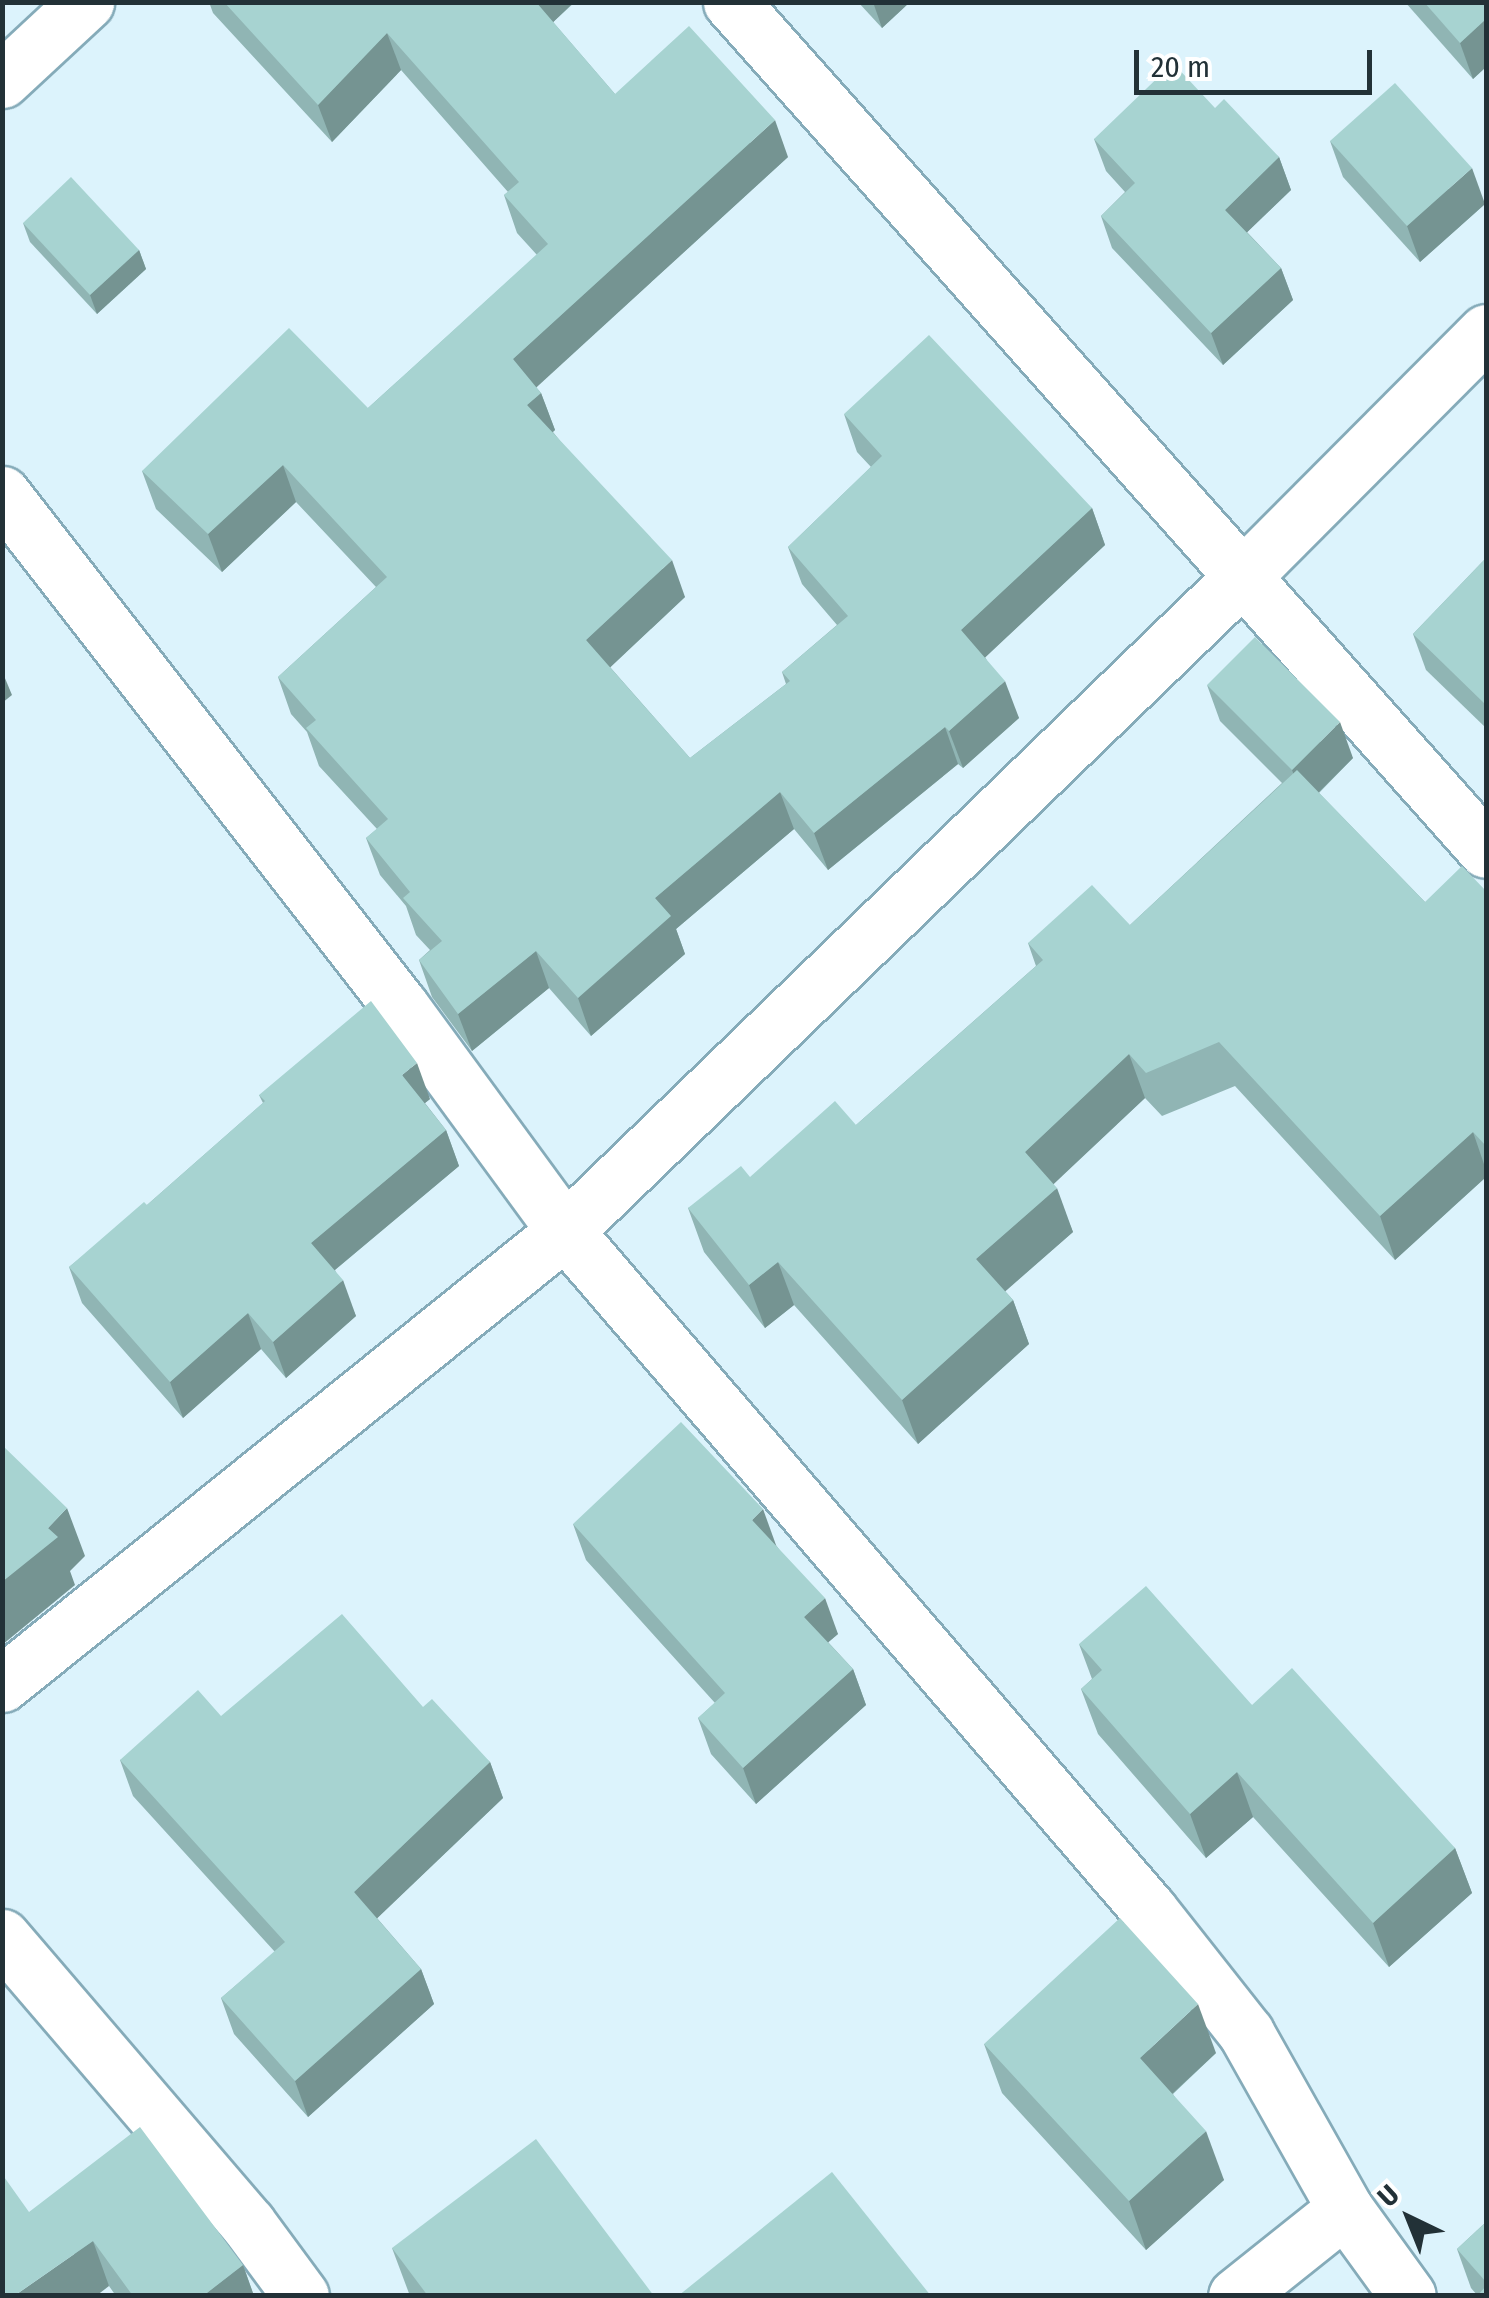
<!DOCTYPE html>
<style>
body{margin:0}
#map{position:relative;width:1489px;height:2298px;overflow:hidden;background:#dcf3fc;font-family:"Fira Sans Condensed",sans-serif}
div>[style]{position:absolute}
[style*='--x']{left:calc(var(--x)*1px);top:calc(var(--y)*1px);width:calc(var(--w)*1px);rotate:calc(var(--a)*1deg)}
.roads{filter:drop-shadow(2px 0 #85abb9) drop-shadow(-2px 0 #85abb9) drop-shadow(0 2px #85abb9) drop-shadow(0 -2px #85abb9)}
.street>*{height:55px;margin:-27.5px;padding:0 27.5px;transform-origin:27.5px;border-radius:27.5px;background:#fff}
.wall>*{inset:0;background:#90b5b4}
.shaded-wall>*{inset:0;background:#759492}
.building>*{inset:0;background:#a7d3d1}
span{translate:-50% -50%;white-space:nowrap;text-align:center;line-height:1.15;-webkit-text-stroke:9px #fff;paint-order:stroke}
.frame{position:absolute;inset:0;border:5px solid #223137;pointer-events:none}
.north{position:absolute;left:1359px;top:2168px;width:100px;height:100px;-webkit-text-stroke:8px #fff;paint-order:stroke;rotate:317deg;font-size:28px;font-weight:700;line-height:40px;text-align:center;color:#223137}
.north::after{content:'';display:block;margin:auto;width:35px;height:45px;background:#223137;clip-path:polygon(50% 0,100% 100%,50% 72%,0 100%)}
.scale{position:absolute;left:1134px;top:50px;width:238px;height:45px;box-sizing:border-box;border:5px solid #223137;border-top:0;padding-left:12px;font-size:30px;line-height:35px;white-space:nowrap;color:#223137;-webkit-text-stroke:8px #fff;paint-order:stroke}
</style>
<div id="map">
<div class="roads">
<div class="street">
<div style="--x:731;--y:2;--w:1135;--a:48.32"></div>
<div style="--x:2;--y:80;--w:115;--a:-42.9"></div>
<div style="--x:2;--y:494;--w:650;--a:52.13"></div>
<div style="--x:401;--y:1007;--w:278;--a:53.8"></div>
<div style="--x:565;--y:1231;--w:896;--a:49.3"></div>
<div style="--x:1149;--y:1910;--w:157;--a:51.7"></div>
<div style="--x:1246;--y:2033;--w:202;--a:60.6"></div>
<div style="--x:1345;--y:2209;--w:107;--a:54.1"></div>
<div style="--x:2;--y:1684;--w:723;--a:-38.82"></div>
<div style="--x:565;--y:1231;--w:940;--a:-44.01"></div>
<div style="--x:1241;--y:578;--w:347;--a:-45.1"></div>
<div style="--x:2;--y:1937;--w:378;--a:49.4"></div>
<div style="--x:248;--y:2224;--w:89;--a:53.6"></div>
<div style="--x:1236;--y:2296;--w:139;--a:-38.6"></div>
</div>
</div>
<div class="wall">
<div style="clip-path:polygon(209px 2px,575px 2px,553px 22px,615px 94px,788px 157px,536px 387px,541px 393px,555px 430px,553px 432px,685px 597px,610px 667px,690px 758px,786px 684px,782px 672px,837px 625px,802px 584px,788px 547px,871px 467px,857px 452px,844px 414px,1092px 508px,1105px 545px,985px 657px,1019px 718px,963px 768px,958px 764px,828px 870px,794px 829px,676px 929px,685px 954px,591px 1036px,549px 988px,472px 1051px,432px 997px,419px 960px,430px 950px,416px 935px,406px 906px,380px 875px,366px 838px,377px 829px,319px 766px,307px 732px,291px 714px,278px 677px,376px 587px,296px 502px,222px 572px,156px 509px,142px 471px,368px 408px,537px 255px,517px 233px,504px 195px,508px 192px,401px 70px,332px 142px,213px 13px)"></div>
<div style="clip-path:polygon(858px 2px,910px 2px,882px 28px)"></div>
<div style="clip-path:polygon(1405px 2px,1486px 2px,1486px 67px,1473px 79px)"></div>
<div style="clip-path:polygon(1215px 108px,1279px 157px,1291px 190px,1247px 232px,1281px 268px,1293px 300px,1223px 365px,1112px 248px,1101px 216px,1125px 192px,1106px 171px,1094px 139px)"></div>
<div style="clip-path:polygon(1330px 141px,1485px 204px,1420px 262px,1343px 177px)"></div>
<div style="clip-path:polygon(23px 223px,139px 250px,146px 269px,97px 314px,30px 242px)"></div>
<div style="clip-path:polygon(1486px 558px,1486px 728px,1426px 670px,1413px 634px)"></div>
<div style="clip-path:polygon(1207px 685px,1353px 758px,1319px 793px,1425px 902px,1486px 891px,1486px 1177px,1395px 1260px,1235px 1086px,1162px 1116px,1145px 1098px,1053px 1184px,1073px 1232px,1005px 1291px,1013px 1300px,1029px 1344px,918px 1444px,794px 1305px,765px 1328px,704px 1252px,688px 1208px,856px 1125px,1036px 966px,1028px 943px,1130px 925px,1282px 783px,1220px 721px)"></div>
<div style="clip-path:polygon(259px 1095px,430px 1099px,425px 1103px,446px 1130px,459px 1166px,335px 1270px,356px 1316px,286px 1378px,261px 1349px,183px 1418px,82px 1303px,69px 1267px,147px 1205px,263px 1103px)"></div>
<div style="clip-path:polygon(573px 1524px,776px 1545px,838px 1634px,828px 1642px,853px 1669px,866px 1705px,756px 1804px,711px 1754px,698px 1718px,715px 1703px,586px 1560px)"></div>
<div style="clip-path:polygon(1079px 1644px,1252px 1705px,1455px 1848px,1472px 1893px,1389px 1967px,1253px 1817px,1206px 1858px,1098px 1734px,1081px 1689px,1092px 1679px)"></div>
<div style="clip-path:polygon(423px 1707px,490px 1762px,503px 1798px,377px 1918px,421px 1969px,434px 2004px,308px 2117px,234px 2034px,221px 1998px,275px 1952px,133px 1796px,120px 1760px,221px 1716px)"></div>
<div style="clip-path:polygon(984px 2044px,1216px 2053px,1173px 2094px,1224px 2180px,1146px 2250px,1002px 2093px)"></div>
<div style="clip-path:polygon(29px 2212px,243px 2265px,254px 2296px,116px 2296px,109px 2286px)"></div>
<div style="clip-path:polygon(1486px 2222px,1486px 2296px,1477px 2295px,1471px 2288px,1457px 2249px)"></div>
<div style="clip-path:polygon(392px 2248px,654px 2296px,410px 2296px)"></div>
</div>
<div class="shaded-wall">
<div style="clip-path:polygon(532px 2px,574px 2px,543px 32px)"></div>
<div style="clip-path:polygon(873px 2px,910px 2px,882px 28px)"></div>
<div style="clip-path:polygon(1486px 19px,1486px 67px,1473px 79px,1460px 43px)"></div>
<div style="clip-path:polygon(387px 33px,401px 70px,332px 142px,318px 105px)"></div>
<div style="clip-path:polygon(775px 120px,788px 157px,527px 396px,513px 359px)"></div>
<div style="clip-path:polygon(1279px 157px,1291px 190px,1237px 242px,1225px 210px)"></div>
<div style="clip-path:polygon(1472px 168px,1485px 204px,1420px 262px,1407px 226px)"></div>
<div style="clip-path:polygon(139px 250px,146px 269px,97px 314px,90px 295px)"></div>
<div style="clip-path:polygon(1281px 268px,1293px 300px,1223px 365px,1211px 333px)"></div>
<div style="clip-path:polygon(541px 393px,555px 430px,541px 442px,527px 405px)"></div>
<div style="clip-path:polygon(283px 465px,296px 502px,222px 572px,208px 534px)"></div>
<div style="clip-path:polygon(1092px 508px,1105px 545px,975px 667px,961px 630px)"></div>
<div style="clip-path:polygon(672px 560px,685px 597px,600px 677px,586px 640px)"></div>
<div style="clip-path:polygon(2px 671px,12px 695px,2px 703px)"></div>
<div style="clip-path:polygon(1005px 681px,1019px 718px,963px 768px,949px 731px)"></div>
<div style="clip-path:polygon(1340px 722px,1353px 758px,1305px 806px,1292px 770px)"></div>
<div style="clip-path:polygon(945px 727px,958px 764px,828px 870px,814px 833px)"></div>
<div style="clip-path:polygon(780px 792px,794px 829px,676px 929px,685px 954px,591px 1036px,578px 998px,655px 898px)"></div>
<div style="clip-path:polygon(536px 951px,549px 988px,472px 1051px,458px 1014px)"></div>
<div style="clip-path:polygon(1129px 1054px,1145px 1098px,1041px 1196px,1025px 1152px)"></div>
<div style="clip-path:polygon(417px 1063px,430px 1099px,415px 1111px,402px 1075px)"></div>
<div style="clip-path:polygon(446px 1130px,459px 1166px,324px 1279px,311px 1243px)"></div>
<div style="clip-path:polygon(1473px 1132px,1486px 1170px,1486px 1177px,1395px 1260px,1380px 1216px)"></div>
<div style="clip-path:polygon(1057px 1188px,1073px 1232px,992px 1303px,976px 1259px)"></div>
<div style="clip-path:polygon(778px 1262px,794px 1305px,765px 1328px,749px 1285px)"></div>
<div style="clip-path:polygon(343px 1280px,356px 1316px,286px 1378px,273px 1342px)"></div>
<div style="clip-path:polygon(1013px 1300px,1029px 1344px,918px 1444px,902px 1400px)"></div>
<div style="clip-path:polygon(248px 1313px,261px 1349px,183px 1418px,170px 1382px)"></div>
<div style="clip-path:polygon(67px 1508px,85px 1556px,70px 1571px,75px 1585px,2px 1645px,2px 1582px,48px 1528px)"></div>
<div style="clip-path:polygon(763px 1509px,776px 1545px,765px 1556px,752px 1520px)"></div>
<div style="clip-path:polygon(825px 1598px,838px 1634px,817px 1652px,804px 1617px)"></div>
<div style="clip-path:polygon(853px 1669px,866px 1705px,756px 1804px,743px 1768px)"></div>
<div style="clip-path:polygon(490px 1762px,503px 1798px,367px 1928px,354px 1892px)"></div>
<div style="clip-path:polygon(1237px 1772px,1253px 1817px,1206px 1858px,1190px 1814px)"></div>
<div style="clip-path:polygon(1455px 1848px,1472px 1893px,1389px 1967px,1373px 1923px)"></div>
<div style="clip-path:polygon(421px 1969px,434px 2004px,308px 2117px,295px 2081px)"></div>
<div style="clip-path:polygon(1198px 2004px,1216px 2053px,1158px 2107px,1140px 2058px)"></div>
<div style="clip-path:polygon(1206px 2131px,1224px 2180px,1146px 2250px,1129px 2201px)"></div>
<div style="clip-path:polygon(93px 2241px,109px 2286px,96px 2296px,14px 2296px)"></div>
<div style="clip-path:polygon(243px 2265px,254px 2296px,203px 2296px)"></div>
</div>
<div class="building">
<div style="clip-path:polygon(224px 2px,536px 2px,615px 94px,689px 26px,775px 120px,513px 359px,541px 393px,527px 405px,672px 560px,586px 640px,690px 758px,790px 681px,782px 672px,848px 616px,788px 547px,882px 456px,844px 414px,929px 335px,1092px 508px,961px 630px,1005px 681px,949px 731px,945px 727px,814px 833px,780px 792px,655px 898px,671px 916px,578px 998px,536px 951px,458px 1014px,419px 960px,442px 941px,403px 898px,410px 892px,366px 838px,388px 819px,306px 728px,316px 720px,278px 677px,387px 577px,283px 465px,208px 534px,142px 471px,289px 328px,368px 408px,548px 244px,504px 195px,519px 182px,387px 33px,318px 105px)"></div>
<div style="clip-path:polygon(1424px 2px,1486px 2px,1486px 19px,1460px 43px)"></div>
<div style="clip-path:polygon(1173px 63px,1215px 108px,1224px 99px,1279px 157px,1225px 210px,1281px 268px,1211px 333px,1101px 216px,1135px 183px,1094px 139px)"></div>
<div style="clip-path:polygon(1395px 83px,1472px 168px,1407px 226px,1330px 141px)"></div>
<div style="clip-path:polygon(71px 177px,139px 250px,90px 295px,23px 223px)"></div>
<div style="clip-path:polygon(1486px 558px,1486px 705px,1413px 634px)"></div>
<div style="clip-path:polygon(1255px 637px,1340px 722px,1292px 770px,1207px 685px)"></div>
<div style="clip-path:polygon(1297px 770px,1425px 902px,1462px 866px,1486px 891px,1486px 1146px,1473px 1132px,1380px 1216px,1219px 1042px,1146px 1073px,1129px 1054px,1025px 1152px,1057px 1188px,976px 1259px,1013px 1300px,902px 1400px,778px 1262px,749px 1285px,688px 1208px,741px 1166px,750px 1177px,835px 1101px,856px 1125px,1043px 960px,1028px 943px,1092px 885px,1130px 925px)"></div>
<div style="clip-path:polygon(371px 1001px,417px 1063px,402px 1075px,446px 1130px,311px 1243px,343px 1280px,273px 1342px,248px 1313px,170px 1382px,69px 1267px,144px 1202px,147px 1205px,265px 1101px,259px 1095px)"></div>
<div style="clip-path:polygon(681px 1422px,763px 1509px,752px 1520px,825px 1598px,804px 1617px,853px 1669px,743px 1768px,698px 1718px,725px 1693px,573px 1524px)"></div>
<div style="clip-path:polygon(2px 1445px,67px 1508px,48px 1528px,58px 1537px,2px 1582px)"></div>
<div style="clip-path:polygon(1146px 1586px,1252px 1705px,1292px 1668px,1455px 1848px,1373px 1923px,1237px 1772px,1190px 1814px,1081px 1689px,1102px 1670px,1079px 1644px)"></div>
<div style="clip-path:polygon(342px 1614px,423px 1707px,432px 1699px,490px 1762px,354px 1892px,421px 1969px,295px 2081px,221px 1998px,285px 1942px,120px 1760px,198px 1690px,221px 1716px)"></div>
<div style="clip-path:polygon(1120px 1918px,1198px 2004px,1140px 2058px,1206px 2131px,1129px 2201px,984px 2044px)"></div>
<div style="clip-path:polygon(140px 2127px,243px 2265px,203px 2296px,133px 2296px,93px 2241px,14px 2296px,2px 2296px,2px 2174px,29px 2212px)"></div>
<div style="clip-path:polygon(536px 2139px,654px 2296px,428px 2296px,392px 2248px)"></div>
<div style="clip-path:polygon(832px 2172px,931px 2296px,678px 2296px)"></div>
<div style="clip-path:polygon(1486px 2222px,1486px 2282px,1457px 2249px)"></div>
<div style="clip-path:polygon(1486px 2286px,1486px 2296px,1477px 2296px)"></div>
</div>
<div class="frame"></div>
<div class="north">U</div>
<div class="scale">20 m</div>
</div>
